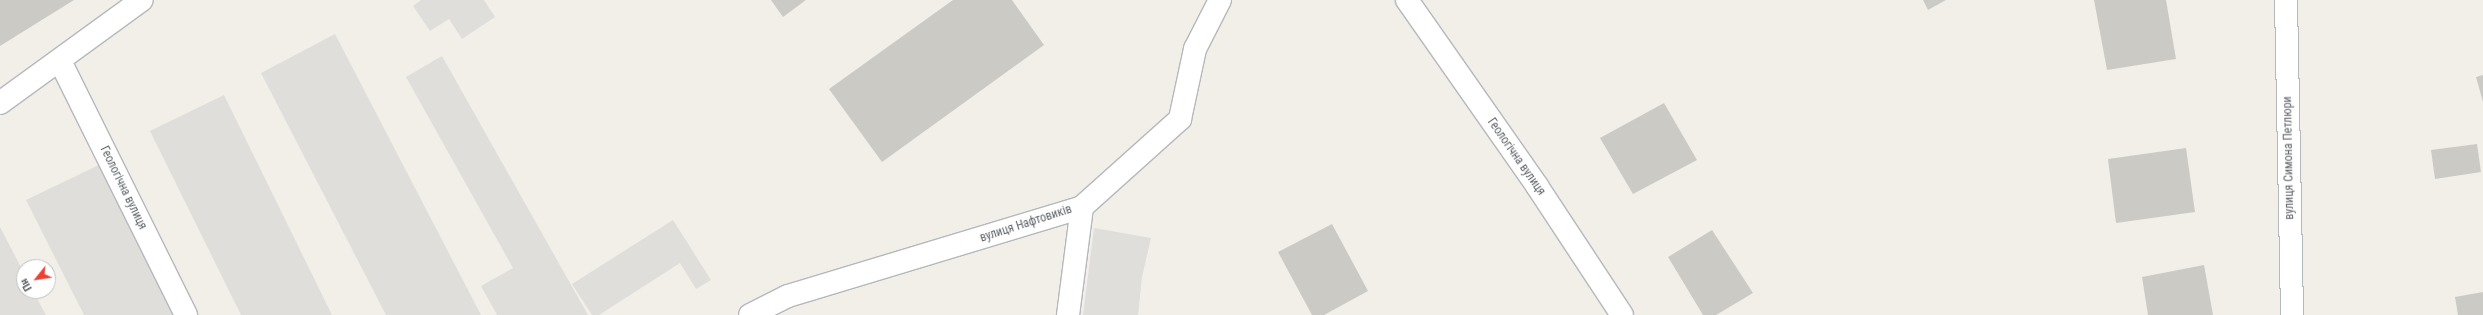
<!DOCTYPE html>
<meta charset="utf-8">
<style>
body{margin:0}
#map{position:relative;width:2483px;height:315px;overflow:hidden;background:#f1efe8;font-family:"Roboto Condensed",sans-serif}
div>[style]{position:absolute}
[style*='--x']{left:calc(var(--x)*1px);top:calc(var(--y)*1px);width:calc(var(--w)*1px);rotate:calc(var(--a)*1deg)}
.industrial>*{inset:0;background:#e0deda}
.building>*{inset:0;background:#cccac5}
.roads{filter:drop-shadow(1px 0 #b5b8bc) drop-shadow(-1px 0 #b5b8bc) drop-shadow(0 1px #b5b8bc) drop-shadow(0 -1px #b5b8bc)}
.minor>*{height:22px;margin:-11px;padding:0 11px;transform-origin:11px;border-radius:11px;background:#fff}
span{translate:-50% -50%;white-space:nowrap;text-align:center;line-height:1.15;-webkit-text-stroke:4px #fff;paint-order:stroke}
.street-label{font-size:12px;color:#5f6368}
.north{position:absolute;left:16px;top:259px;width:40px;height:40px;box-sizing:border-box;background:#fff;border:1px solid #bfc1c3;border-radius:50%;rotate:240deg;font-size:11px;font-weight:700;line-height:16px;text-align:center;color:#5f6368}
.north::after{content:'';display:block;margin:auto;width:14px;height:18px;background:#ea4335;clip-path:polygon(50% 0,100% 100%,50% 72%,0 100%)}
</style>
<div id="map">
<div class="industrial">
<div style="clip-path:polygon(421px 0,484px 0,495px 17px,462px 39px,449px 19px,430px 31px,413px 6px)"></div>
<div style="clip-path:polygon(335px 34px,481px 315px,386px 315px,261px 73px)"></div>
<div style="clip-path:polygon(442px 56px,588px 315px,497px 315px,481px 286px,513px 268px,406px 77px)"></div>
<div style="clip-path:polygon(224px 95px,332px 315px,241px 315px,150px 131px)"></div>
<div style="clip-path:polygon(103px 163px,178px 315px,84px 315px,26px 200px)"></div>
<div style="clip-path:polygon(673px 220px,711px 280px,696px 289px,680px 263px,599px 315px,592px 315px,572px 284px)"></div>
<div style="clip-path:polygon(0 227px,24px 273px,24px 291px,33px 291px,46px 315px,0 315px)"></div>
<div style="clip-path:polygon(1094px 228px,1151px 238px,1142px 277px,1138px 315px,1083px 315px)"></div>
</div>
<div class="building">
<div style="clip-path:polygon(0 0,74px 0,0 46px)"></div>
<div style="clip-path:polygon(771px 0,806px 0,783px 17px)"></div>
<div style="clip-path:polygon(953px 0,1012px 0,1044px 45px,882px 162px,829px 89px)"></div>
<div style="clip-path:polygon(1923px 0,1946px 0,1928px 10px)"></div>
<div style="clip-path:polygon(2094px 0,2166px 0,2176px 59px,2107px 70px)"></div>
<div style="clip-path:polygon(2483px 75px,2483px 102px,2476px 77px)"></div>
<div style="clip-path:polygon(1664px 103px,1697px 160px,1633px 194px,1600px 138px)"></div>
<div style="clip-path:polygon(2477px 144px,2481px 172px,2435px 179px,2431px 150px)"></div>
<div style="clip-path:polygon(2186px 148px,2195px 212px,2116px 223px,2108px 159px)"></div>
<div style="clip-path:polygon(1332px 224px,1368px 291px,1324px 315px,1312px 315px,1278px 252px)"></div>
<div style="clip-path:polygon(1712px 230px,1753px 293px,1716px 315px,1703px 315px,1668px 257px)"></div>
<div style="clip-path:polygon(2204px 265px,2213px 315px,2148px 315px,2142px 277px)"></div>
<div style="clip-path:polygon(2483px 292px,2483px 315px,2458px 315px,2455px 297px)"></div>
</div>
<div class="roads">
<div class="minor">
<div style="--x:1407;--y:0;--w:227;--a:55"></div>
<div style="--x:1537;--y:186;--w:154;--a:56.6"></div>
<div style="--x:2286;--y:0;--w:315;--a:88.9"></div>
<div style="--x:60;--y:61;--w:284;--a:63.6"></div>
<div style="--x:0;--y:103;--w:175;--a:-36"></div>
<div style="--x:750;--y:315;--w:42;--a:-26.6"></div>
<div style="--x:788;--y:296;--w:307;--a:-16.8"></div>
<div style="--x:1082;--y:207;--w:132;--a:-41.9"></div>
<div style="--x:1180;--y:119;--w:72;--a:-77.9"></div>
<div style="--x:1195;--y:49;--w:55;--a:-63"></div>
<div style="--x:1068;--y:315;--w:109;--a:-82.6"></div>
</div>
</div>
<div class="street-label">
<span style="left:1516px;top:157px;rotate:55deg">Геологічна вулиця</span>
<span style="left:2289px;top:158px;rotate:-91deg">вулиця Симона Петлюри</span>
<span style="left:123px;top:188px;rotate:64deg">Геологічна вулиця</span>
<span style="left:1026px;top:224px;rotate:-18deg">вулиця Нафтовиків</span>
</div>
<div class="north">Пн</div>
</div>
